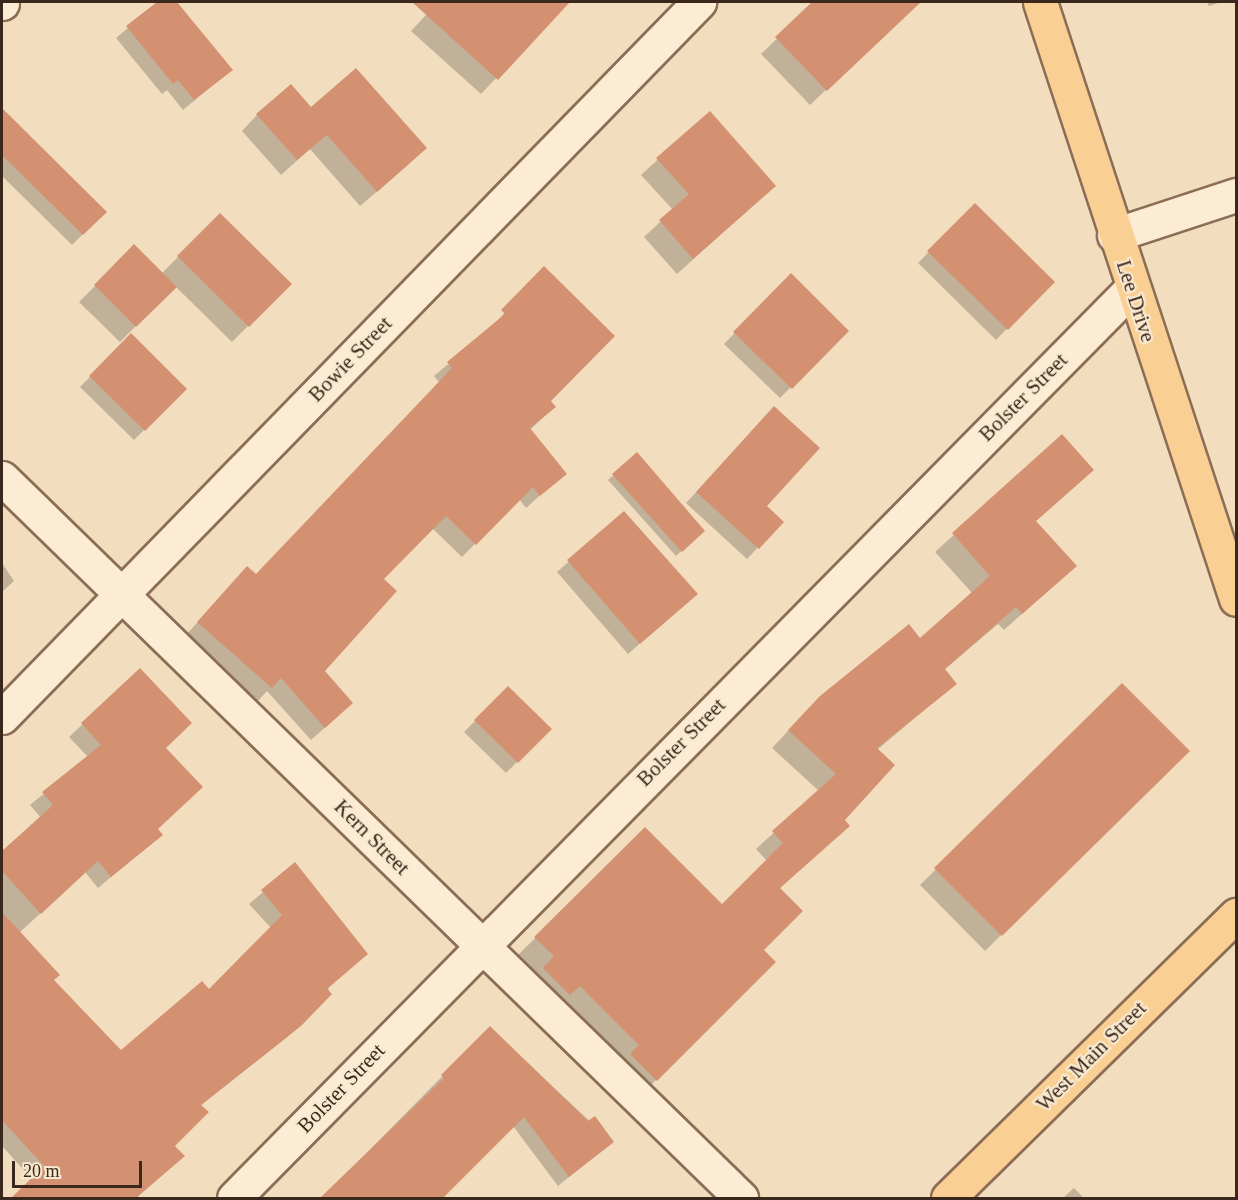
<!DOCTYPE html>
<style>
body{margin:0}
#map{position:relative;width:1238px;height:1200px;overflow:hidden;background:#f2debf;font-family:Georgia,serif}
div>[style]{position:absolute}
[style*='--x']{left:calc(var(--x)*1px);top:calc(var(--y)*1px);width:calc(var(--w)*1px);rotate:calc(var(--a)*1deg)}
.shadow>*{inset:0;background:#0003}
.building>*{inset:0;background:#d49172}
.roads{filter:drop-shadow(2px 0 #8c6d56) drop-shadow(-2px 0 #8c6d56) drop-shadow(0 2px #8c6d56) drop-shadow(0 -2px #8c6d56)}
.minor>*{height:33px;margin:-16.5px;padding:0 16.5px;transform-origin:16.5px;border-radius:16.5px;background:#fcecd3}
.major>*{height:33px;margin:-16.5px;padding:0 16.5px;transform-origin:16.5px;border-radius:16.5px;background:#f9cf93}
span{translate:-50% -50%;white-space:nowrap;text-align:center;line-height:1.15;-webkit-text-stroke:4.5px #f9e9d0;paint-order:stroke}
.street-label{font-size:21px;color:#3b281c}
.frame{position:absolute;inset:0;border:3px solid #3b281c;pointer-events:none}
.scale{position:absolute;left:12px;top:1161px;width:130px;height:27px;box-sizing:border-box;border:3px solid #3b281c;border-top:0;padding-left:8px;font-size:18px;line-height:21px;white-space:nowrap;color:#3b281c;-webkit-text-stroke:4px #f9e9d0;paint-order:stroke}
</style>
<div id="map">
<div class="shadow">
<div style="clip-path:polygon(159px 2px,176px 2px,231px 70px,183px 110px,167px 90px,162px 94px,116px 38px)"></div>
<div style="clip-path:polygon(438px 2px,549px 2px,560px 11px,481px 94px,411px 31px)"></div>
<div style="clip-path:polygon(815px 2px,902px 2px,910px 10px,810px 105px,761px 54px)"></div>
<div style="clip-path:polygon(1207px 2px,1221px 2px,1209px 6px)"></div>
<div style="clip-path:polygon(311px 109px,409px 164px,360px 206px,310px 149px,281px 175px,242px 131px,257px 115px)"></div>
<div style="clip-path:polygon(2px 111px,105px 212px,72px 245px,2px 176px)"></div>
<div style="clip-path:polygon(709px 113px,758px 201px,677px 274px,644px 237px,673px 210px,641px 175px)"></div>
<div style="clip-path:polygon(975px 205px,1053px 282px,996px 340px,918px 263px)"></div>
<div style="clip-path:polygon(220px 215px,290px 284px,232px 342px,175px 286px,120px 342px,79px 302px,134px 247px,161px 274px)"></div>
<div style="clip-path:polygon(544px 268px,549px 400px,554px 407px,530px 430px,565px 473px,526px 508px,519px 499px,462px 557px,432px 528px,381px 579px,323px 671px,338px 716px,311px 740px,267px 691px,258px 701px,185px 636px,234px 582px,256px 576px,439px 382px,434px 376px,492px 327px)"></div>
<div style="clip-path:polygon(791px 275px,847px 331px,780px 398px,724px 344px)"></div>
<div style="clip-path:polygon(131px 335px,185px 389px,134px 440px,80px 387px)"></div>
<div style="clip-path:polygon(764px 419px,765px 506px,782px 522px,747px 559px,686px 503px)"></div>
<div style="clip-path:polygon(1062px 436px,1074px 487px,1035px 522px,1057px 583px,1004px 630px,998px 624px,944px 670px,955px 684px,877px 750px,843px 820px,848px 826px,779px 889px,762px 950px,774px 962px,639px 1097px,527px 986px,538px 974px,518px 955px,645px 829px,722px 906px,767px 861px,756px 849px,819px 791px,772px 748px,803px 715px,920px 640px,973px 594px,935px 552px)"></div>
<div style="clip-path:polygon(636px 455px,698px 536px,676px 556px,608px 480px)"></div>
<div style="clip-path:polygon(624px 513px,696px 594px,628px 654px,557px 572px)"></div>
<div style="clip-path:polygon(2px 563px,14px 581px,2px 592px)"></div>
<div style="clip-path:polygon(140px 670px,164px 748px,157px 829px,161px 835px,98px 888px,85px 872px,19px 933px,52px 980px,121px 1052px,209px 991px,271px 928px,249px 904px,295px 865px,330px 994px,286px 1038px,200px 1106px,173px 1146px,183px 1156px,136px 1198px,13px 1198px,32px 1179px,2px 1146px,2px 851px,41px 818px,30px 805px,88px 757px,69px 737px)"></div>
<div style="clip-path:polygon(1122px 686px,1187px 751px,985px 951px,920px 885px)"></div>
<div style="clip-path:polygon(508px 688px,550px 729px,506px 773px,464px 732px)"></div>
<div style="clip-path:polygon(490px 1028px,612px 1142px,558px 1186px,513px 1126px,441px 1198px,322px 1198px)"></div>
<div style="clip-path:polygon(1074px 1188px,1084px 1198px,1063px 1198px)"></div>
</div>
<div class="building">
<div style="clip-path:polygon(157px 2px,177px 2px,233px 70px,194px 100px,178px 80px,173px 84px,126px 26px)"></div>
<div style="clip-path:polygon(412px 2px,570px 2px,498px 80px)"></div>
<div style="clip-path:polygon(812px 2px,921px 2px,827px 91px,775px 37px)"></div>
<div style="clip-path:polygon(356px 68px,427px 148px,377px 192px,327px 135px,297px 160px,256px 114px,291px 84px,311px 107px)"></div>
<div style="clip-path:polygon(2px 108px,107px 212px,83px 235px,2px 155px)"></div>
<div style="clip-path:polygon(710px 111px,776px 186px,693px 259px,659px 220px,689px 194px,656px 158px)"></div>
<div style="clip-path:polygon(975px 203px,1055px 282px,1008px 330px,927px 251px)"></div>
<div style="clip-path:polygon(220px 213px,292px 284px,249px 327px,177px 256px)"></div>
<div style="clip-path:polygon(134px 244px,177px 287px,136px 327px,94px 285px)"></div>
<div style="clip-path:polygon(544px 266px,615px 336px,551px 401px,556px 407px,530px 428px,567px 474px,540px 496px,533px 487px,476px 545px,446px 516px,384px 579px,397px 591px,325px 671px,353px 703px,325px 728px,281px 678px,272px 688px,197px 622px,247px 566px,256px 574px,452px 368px,447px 362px,505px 314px,501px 310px)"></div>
<div style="clip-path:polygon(791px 273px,849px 331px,792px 389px,733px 332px)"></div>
<div style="clip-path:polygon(131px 333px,187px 389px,145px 431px,89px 376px)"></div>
<div style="clip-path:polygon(774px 406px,820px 448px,767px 506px,784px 522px,759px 549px,696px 492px)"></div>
<div style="clip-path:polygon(1062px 434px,1094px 470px,1036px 521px,1077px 566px,1022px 614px,1016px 607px,945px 669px,957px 684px,877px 748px,895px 765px,845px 820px,850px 826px,780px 888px,803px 911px,764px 950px,776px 962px,657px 1081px,630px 1054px,639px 1045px,580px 986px,570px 995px,543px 968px,554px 956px,534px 937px,645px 827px,722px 904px,783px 843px,772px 831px,836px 774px,788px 730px,820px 696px,909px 624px,920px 638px,990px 576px,952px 533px)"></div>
<div style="clip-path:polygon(637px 452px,705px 531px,682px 552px,612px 474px)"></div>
<div style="clip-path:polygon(624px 511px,698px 594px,640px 644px,567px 560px)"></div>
<div style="clip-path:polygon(140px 668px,192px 723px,166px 748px,203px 787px,158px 829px,163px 835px,111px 877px,98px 861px,41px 914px,2px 871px,2px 851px,53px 805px,42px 792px,101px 745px,81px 723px)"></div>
<div style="clip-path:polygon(1122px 683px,1190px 751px,1002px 936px,934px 868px)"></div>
<div style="clip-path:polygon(508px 686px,552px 729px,518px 763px,474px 720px)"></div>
<div style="clip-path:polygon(295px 862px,368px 954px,327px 989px,332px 994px,301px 1026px,201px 1105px,209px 1112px,175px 1146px,185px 1156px,136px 1198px,11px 1198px,44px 1166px,2px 1120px,2px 912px,60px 975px,54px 980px,121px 1050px,202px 981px,209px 989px,282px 915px,261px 890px)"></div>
<div style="clip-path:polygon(490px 1026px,588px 1121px,595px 1116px,614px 1142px,569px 1177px,524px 1117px,443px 1198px,320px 1198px,444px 1078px,441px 1075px)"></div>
</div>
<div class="roads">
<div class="minor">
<div style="--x:2;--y:3;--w:1;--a:-90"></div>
<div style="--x:1114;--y:235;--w:128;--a:-18.2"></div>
<div style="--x:2;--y:478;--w:1032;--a:44.25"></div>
<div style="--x:2;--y:717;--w:999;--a:-45.73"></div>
<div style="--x:234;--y:1198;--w:1278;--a:-45.38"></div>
</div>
<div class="major">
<div style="--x:1040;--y:2;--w:628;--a:71.82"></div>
<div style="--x:948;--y:1198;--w:404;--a:-44.5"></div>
</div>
</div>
<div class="street-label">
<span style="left:1136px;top:301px;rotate:72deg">Lee Drive</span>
<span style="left:350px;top:359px;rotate:-46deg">Bowie Street</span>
<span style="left:1023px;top:397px;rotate:-45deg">Bolster Street</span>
<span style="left:681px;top:742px;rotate:-45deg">Bolster Street</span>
<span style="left:372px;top:837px;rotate:45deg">Kern Street</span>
<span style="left:1091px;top:1056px;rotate:-45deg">West Main Street</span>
<span style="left:341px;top:1088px;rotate:-46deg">Bolster Street</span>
</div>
<div class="frame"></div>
<div class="scale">20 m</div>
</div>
